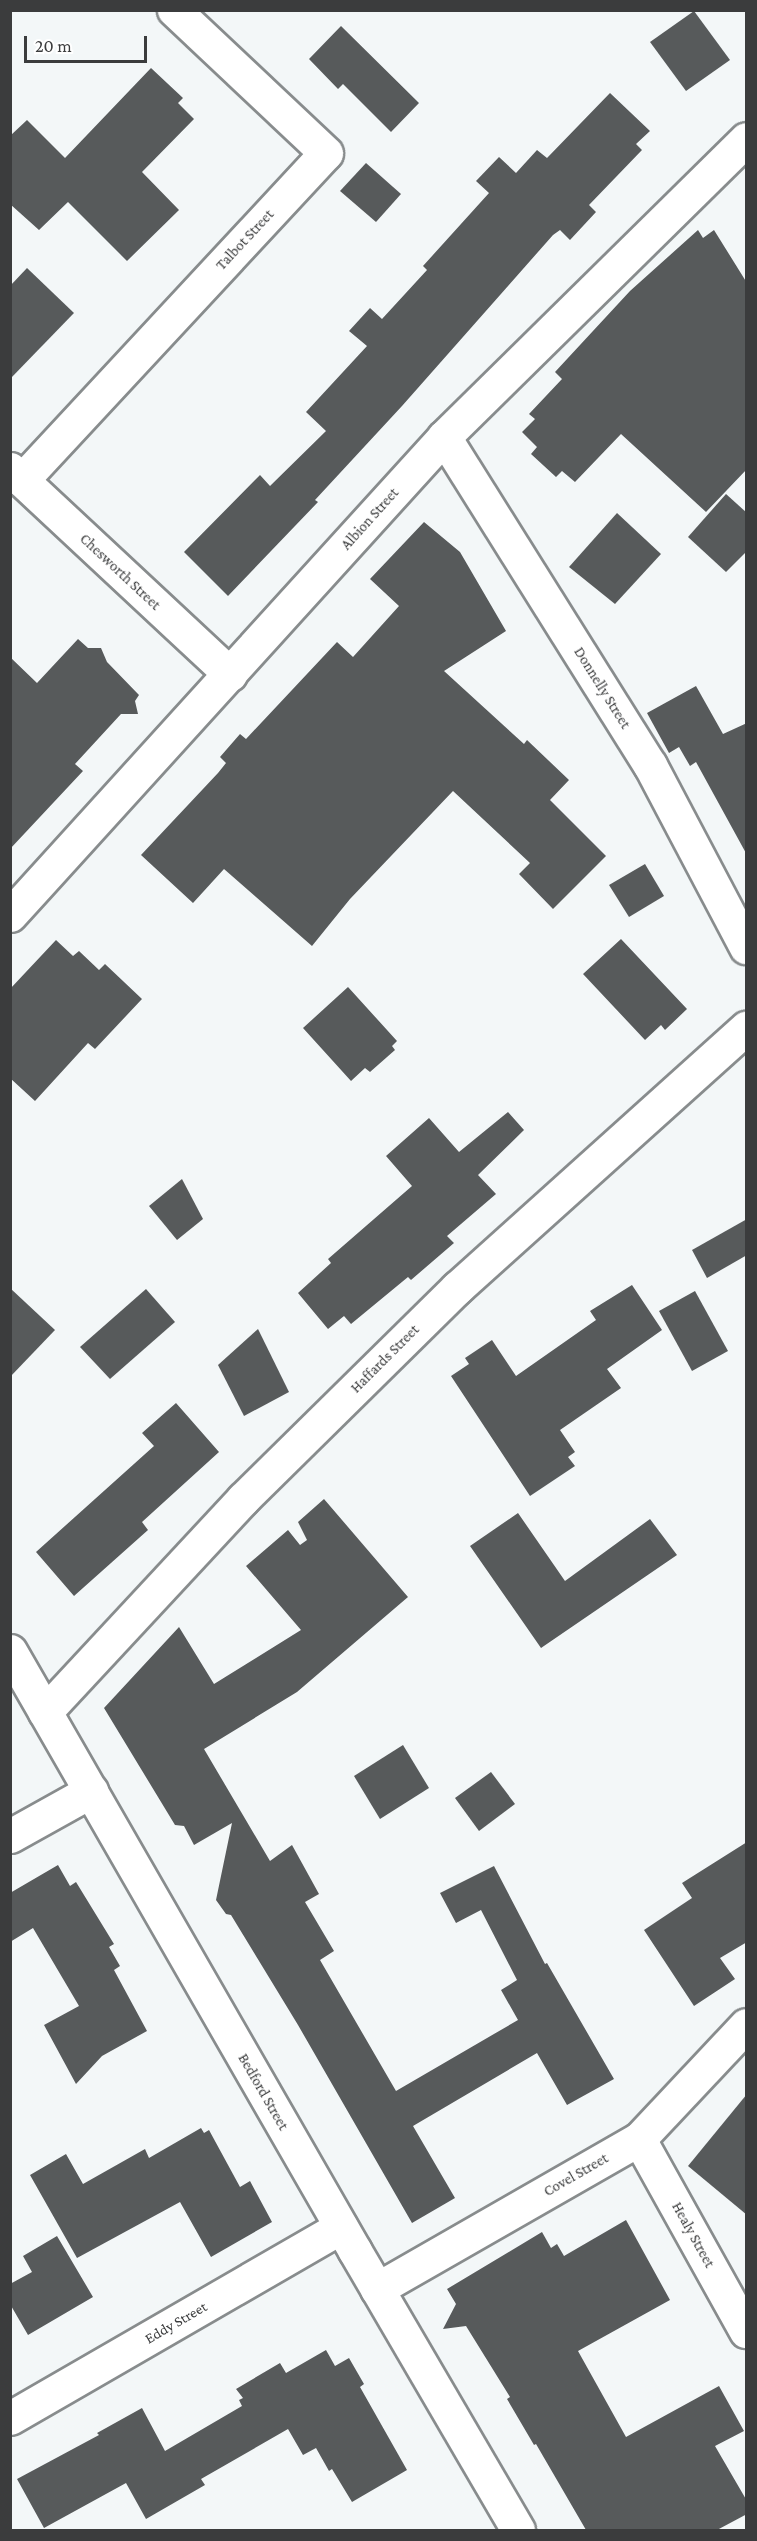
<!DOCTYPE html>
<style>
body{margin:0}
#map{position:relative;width:757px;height:2541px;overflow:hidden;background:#f3f7f8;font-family:"Crimson Pro",serif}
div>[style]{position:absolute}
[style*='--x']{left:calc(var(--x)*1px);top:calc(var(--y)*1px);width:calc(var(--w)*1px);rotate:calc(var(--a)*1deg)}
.building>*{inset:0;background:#575a5b}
.roads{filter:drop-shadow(2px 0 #888c8d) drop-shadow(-2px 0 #888c8d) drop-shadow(0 2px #888c8d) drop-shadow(0 -2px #888c8d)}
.street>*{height:33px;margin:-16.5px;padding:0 16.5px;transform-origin:16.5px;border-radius:16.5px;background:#fff}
.secondary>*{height:33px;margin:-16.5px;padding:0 16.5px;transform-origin:16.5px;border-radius:16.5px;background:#fff}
span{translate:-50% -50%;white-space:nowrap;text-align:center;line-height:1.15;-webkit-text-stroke:6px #fff;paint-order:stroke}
.street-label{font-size:15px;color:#3b3c3d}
.frame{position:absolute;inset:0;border:12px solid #3b3c3d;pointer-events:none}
.scale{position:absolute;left:24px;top:36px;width:123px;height:27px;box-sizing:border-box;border:3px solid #3b3c3d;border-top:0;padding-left:8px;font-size:18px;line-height:21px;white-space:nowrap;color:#3b3c3d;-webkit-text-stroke:4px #fff;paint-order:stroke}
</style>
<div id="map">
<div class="building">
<div style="clip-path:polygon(694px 11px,730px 60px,686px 91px,650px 42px)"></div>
<div style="clip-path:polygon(341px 26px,419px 103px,391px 132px,343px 84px,338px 89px,309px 59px)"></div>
<div style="clip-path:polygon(151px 68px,183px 98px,178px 103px,194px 119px,142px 172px,179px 210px,127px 261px,68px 202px,39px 230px,10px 204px,10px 136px,27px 120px,65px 158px)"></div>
<div style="clip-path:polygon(610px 93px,650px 131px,636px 144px,642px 150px,589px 205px,596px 212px,570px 240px,560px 230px,553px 235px,402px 406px,315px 500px,318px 502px,228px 596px,184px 552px,260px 475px,270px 486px,326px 431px,306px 412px,367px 346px,349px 331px,370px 308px,382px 319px,427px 270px,423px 266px,489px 193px,476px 181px,499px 157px,516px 173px,537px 150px,547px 158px)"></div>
<div style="clip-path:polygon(366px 163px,401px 194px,376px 222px,340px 191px)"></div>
<div style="clip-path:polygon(698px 230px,703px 238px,714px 230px,747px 283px,747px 469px,706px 512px,621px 434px,575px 482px,562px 471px,556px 477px,531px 454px,537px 447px,522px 432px,535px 419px,529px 414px,562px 379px,555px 372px,630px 291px)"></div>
<div style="clip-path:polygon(27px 268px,74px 313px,10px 379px,10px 286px)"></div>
<div style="clip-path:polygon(726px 494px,747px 513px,747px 551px,726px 572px,688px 537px)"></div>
<div style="clip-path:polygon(617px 513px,661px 554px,615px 604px,569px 567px)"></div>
<div style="clip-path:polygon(424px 522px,460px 552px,506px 631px,444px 671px,524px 744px,527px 740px,569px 780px,550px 800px,606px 856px,553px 909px,519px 874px,530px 863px,453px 791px,350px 899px,312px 946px,224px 869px,193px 903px,141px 855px,218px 773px,226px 763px,220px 757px,240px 734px,246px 739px,337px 642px,353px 657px,399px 606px,370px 579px)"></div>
<div style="clip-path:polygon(78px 639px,88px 648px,101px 648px,107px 662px,139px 695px,135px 701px,138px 714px,121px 714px,75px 764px,83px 771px,10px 849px,10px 657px,37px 683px)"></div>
<div style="clip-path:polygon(696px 686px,723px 734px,747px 723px,747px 855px,696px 762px,690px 766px,679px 747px,669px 753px,647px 713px)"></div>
<div style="clip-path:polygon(645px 864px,664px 896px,629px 917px,609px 885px)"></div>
<div style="clip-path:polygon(621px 939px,687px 1009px,665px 1030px,661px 1025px,645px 1040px,583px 974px)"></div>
<div style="clip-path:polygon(56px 940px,73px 956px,79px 951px,99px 970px,105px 964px,142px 999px,95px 1049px,88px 1043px,35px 1101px,10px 1078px,10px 989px)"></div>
<div style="clip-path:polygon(348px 987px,397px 1041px,392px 1046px,395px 1050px,370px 1072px,365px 1068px,351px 1081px,303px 1028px)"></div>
<div style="clip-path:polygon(508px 1112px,524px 1130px,478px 1175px,496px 1194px,447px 1236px,454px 1243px,411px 1280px,408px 1277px,351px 1324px,344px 1316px,328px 1329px,298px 1293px,331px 1263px,328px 1259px,412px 1186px,386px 1156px,429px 1118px,459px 1152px)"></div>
<div style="clip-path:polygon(182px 1179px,203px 1219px,177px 1240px,149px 1206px)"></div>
<div style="clip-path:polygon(747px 1219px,747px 1255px,707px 1278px,692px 1250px)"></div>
<div style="clip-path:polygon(632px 1285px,662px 1330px,607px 1369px,621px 1388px,560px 1430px,575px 1452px,568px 1457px,575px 1466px,530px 1496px,451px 1376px,469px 1364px,465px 1358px,492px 1340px,516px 1376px,596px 1320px,590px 1311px)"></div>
<div style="clip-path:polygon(10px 1288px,55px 1330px,10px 1377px)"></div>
<div style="clip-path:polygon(146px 1289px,175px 1322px,110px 1379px,80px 1347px)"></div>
<div style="clip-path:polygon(695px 1291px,728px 1351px,692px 1371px,659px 1311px)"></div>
<div style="clip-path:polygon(258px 1329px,289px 1392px,244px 1416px,218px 1365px)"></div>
<div style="clip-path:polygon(176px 1403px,219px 1452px,142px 1522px,148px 1530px,74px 1596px,36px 1552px,154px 1446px,142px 1433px)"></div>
<div style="clip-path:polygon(324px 1499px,408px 1597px,297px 1692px,204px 1749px,270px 1861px,292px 1845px,319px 1894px,305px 1902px,334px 1951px,320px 1960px,396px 2091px,518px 2020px,501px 1990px,517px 1980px,481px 1910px,456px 1923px,440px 1893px,494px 1866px,545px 1964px,547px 1963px,614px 2079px,567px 2105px,537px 2053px,413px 2126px,455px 2198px,412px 2223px,298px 2025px,231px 1915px,226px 1914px,216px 1900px,232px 1823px,194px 1845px,184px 1826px,175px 1825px,104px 1708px,179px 1627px,214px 1684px,301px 1630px,246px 1566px,288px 1530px,300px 1545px,307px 1540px,298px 1522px)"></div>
<div style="clip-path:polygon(518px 1513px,565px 1581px,650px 1519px,677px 1555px,541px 1648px,470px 1546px)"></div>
<div style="clip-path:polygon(403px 1745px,429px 1788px,380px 1819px,354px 1776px)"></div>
<div style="clip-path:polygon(491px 1772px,515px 1804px,479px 1831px,455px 1798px)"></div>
<div style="clip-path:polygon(747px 1842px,747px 1942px,720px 1958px,735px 1979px,694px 2006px,644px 1930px,692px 1898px,682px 1883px)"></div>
<div style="clip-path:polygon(58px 1865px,70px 1886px,76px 1882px,114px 1944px,109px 1947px,120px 1966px,114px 1970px,147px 2031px,102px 2056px,76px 2084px,44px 2025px,79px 2006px,33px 1928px,10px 1942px,10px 1893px)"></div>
<div style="clip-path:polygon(747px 2094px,747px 2215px,688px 2166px)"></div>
<div style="clip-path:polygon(201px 2128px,204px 2133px,209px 2130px,240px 2187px,250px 2181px,272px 2222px,211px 2257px,180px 2202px,77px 2258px,30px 2175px,66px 2154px,83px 2184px,145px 2149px,149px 2158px)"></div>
<div style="clip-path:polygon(626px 2220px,670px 2300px,578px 2351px,626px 2437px,719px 2386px,744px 2431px,715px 2446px,747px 2501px,747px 2514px,717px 2530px,586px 2530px,536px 2444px,534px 2445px,507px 2399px,510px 2397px,466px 2326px,443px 2329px,456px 2304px,447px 2289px,542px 2232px,551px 2248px,557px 2244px,564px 2256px)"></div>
<div style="clip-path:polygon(57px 2236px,93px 2297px,28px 2335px,10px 2304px,10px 2284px,32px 2272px,23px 2256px)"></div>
<div style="clip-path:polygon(326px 2350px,335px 2366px,349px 2358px,364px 2384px,360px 2387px,407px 2470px,352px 2502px,332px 2469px,329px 2471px,316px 2448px,303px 2455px,288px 2429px,201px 2479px,205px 2485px,146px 2519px,126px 2483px,44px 2528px,17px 2479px,99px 2435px,97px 2433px,142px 2408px,165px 2451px,242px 2406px,239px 2400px,243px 2398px,236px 2389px,280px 2363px,286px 2373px)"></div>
</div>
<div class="roads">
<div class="street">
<div style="--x:444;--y:437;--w:387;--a:57.9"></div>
<div style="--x:650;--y:765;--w:206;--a:62.2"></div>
<div style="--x:10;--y:469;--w:301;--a:43"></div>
<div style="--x:22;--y:480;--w:446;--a:-47.1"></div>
<div style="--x:326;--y:153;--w:209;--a:-136.7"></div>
<div style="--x:10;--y:915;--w:646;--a:-47.76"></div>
<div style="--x:444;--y:437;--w:424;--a:-44.6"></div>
<div style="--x:45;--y:1712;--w:291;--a:-47.1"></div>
<div style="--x:243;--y:1499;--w:301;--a:-44.6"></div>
<div style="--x:457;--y:1288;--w:389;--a:-42"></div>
<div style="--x:639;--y:2139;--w:220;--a:60.9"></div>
<div style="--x:377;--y:2289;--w:302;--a:-29.8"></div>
<div style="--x:639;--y:2139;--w:156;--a:-46.8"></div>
<div style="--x:10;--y:2418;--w:382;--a:-30"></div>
</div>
<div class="secondary">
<div style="--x:10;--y:1651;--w:692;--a:60.1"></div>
<div style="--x:355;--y:2251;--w:323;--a:59.7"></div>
<div style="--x:10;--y:1836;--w:93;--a:-29.1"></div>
</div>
</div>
<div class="street-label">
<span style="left:245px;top:240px;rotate:-47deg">Talbot Street</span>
<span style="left:370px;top:519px;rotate:-48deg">Albion Street</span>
<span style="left:120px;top:572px;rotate:43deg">Chesworth Street</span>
<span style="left:602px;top:688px;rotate:58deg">Donnelly Street</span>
<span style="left:385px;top:1359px;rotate:-45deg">Haffards Street</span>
<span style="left:263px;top:2092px;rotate:60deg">Bedford Street</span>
<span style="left:576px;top:2175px;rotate:-30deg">Covel Street</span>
<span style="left:693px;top:2235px;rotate:61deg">Healy Street</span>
<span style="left:176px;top:2323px;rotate:-30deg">Eddy Street</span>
</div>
<div class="frame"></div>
<div class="scale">20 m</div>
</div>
